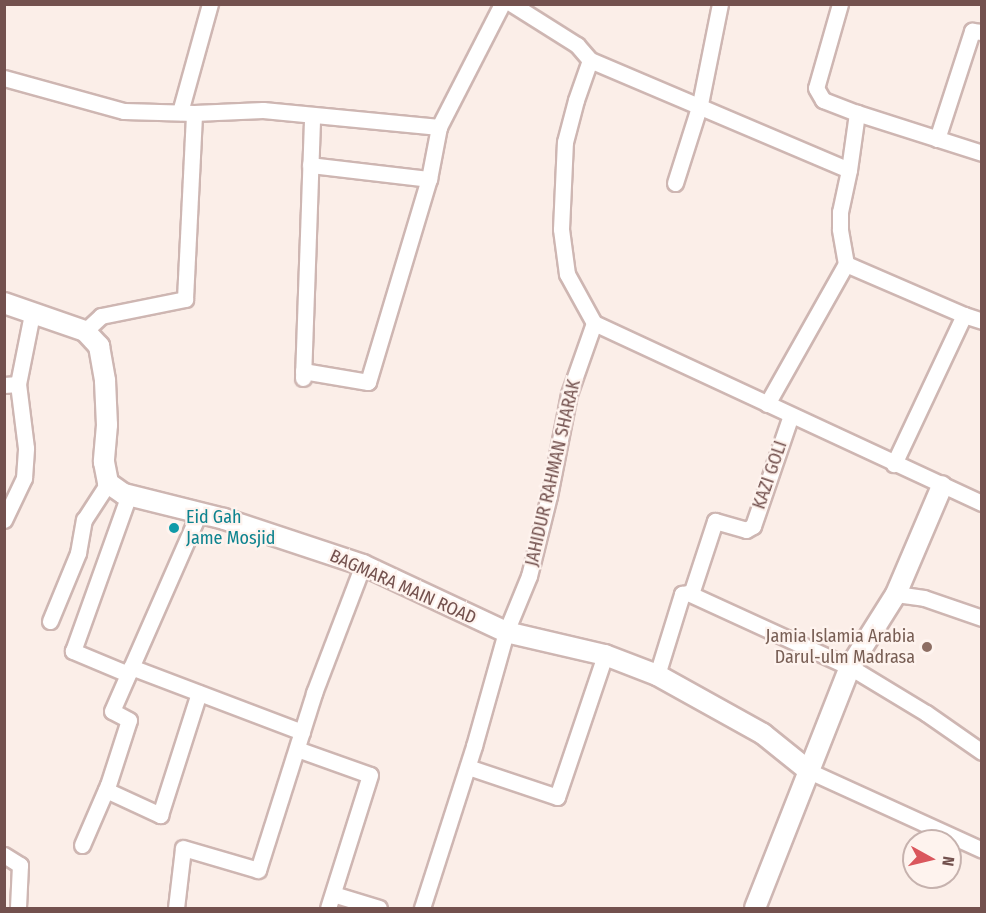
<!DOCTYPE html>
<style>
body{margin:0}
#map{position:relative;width:986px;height:913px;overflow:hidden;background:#fbeee8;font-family:"Fira Sans Condensed",sans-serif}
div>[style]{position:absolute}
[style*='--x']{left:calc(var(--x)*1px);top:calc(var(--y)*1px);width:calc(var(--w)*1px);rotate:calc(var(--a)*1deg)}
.roads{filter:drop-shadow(2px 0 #ceb6b2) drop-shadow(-2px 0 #ceb6b2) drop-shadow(0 2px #ceb6b2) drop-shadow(0 -2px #ceb6b2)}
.minor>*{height:15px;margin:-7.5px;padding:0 7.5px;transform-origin:7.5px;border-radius:7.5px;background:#fff}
.tertiary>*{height:20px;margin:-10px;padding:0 10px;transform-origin:10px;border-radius:10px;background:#fff}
.dots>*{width:16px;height:16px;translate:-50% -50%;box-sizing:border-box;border:3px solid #fef3ee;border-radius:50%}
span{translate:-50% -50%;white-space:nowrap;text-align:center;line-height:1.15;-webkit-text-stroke:4.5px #fef3ee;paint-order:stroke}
.street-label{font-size:18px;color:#73514e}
.culture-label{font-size:18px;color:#0d838f}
.left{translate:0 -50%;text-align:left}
.education-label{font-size:18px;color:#785e54}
.right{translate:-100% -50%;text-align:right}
.frame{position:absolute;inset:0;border:6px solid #73514e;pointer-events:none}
.north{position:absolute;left:902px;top:829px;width:60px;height:60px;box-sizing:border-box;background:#fef3ee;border:2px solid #c6b2ae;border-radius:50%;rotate:98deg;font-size:16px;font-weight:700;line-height:24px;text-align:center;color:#73514e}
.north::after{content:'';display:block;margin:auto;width:21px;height:27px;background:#da575d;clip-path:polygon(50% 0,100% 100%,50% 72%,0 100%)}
</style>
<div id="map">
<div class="roads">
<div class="minor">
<div style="--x:840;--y:4;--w:87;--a:105.9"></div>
<div style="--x:816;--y:88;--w:14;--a:60"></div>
<div style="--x:823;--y:100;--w:36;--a:21"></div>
<div style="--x:590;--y:60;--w:281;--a:23"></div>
<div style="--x:849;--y:170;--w:58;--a:-82"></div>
<div style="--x:857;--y:113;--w:131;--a:17.7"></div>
<div style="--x:4;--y:78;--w:124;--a:15.4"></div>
<div style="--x:124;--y:111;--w:70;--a:1.6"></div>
<div style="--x:194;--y:113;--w:69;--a:-2.5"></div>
<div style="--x:263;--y:110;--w:177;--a:5.5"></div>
<div style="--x:439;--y:127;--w:138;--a:-62.9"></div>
<div style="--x:180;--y:112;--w:112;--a:-74.5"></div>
<div style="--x:937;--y:139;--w:114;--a:-72"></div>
<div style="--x:972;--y:31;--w:10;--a:6"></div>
<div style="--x:310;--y:165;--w:120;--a:6.7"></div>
<div style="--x:675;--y:183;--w:83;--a:-72.4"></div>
<div style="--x:700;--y:104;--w:102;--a:-78.7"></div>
<div style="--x:846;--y:264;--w:129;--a:23.4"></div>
<div style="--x:964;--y:315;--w:165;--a:115.2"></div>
<div style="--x:964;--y:315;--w:19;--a:18"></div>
<div style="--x:594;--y:323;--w:428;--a:24.9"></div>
<div style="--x:85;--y:331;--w:22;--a:-43"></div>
<div style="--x:101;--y:316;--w:86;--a:-11.4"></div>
<div style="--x:185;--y:299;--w:186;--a:-87.2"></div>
<div style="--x:303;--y:371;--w:66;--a:9.6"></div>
<div style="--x:368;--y:382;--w:212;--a:-73.3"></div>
<div style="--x:429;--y:179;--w:53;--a:-79.1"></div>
<div style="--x:303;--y:378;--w:263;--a:-88"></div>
<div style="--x:4;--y:385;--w:14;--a:-4"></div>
<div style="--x:18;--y:384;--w:71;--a:-78.7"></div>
<div style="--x:767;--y:404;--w:161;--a:-60.6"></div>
<div style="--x:846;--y:264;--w:36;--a:-100"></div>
<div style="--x:840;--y:229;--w:17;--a:-90"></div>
<div style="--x:840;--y:212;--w:43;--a:-77.9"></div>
<div style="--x:4;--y:520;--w:47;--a:-64.5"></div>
<div style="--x:24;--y:478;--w:30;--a:-86"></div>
<div style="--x:26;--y:448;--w:64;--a:-97.1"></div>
<div style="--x:691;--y:594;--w:77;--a:-71.8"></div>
<div style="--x:715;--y:521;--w:32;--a:16"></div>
<div style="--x:746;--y:530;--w:8;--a:-30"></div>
<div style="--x:753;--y:526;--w:117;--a:-71.1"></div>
<div style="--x:896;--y:594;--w:28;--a:8"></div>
<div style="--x:924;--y:598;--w:61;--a:19"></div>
<div style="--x:50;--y:621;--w:74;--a:-67.6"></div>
<div style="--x:78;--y:553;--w:34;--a:-80"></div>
<div style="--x:84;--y:520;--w:44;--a:-57"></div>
<div style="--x:131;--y:667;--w:183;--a:20.8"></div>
<div style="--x:128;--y:674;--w:60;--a:-157.3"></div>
<div style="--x:73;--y:651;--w:166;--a:-70.3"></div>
<div style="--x:657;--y:675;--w:85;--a:-72.8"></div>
<div style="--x:682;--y:594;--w:6;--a:-9"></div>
<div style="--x:688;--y:593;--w:178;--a:24.6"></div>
<div style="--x:850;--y:667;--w:89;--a:31.2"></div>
<div style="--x:926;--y:713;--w:68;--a:34.9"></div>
<div style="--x:297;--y:749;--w:77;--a:19.6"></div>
<div style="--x:370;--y:775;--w:139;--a:107.5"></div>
<div style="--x:468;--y:767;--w:94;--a:18.6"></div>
<div style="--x:557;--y:797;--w:150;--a:-71.3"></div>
<div style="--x:809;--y:771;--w:190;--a:24.5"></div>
<div style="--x:106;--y:790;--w:60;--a:24.8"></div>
<div style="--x:160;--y:815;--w:128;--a:-72.3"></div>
<div style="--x:82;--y:845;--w:65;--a:-66.6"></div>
<div style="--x:108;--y:785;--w:68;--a:-72.1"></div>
<div style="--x:129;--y:720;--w:19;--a:-152"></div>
<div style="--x:112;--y:711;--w:216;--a:-66.3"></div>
<div style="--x:4;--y:855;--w:19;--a:32"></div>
<div style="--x:20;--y:865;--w:43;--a:92.7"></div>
<div style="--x:333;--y:894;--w:48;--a:16.9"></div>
<div style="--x:176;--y:908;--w:60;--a:-83.3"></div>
<div style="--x:183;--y:848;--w:78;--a:16.3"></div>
<div style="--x:258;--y:870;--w:186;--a:-72.4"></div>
<div style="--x:314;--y:693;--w:137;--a:-69.1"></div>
<div style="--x:422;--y:908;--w:170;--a:-72.2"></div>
<div style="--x:474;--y:746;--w:118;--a:-74.3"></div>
<div style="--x:506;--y:632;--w:61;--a:-67.7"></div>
<div style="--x:529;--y:576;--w:82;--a:-76"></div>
<div style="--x:549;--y:496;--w:104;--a:-78.9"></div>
<div style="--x:569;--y:394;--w:75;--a:-70.6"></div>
<div style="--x:594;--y:323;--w:56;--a:-118.9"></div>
<div style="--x:567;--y:274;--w:45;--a:-97.6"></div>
<div style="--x:561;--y:229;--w:87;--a:-87.4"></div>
<div style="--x:565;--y:142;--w:43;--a:-75.3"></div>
<div style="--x:576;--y:100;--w:42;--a:-70.7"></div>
<div style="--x:590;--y:60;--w:20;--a:-131"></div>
<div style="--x:577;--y:45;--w:77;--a:-147.8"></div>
</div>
<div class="tertiary">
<div style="--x:4;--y:303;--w:86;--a:19.1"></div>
<div style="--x:85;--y:331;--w:21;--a:47"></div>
<div style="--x:99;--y:346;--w:36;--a:80"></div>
<div style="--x:105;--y:381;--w:44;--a:87.4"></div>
<div style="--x:107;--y:425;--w:37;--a:95"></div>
<div style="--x:104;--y:462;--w:21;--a:79"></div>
<div style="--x:108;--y:483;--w:19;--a:35"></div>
<div style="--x:124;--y:494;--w:103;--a:14"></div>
<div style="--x:224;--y:519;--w:146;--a:18.3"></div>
<div style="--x:363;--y:565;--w:158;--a:25.1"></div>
<div style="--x:506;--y:632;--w:102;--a:13.1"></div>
<div style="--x:605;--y:655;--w:56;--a:21"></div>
<div style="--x:657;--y:675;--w:121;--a:29.1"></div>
<div style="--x:763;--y:734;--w:59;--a:38.8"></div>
<div style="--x:755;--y:908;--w:259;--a:-68.5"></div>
<div style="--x:850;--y:667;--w:86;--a:-57.8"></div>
<div style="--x:896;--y:594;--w:117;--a:-66.9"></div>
</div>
</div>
<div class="dots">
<div style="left:174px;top:528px;background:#0f9aa8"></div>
<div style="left:927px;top:647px;background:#8d6e63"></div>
</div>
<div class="street-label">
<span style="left:553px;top:473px;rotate:-77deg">JAHIDUR RAHMAN SHARAK</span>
<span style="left:770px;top:475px;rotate:-71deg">KAZI GOLI</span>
<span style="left:403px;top:587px;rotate:24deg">BAGMARA MAIN ROAD</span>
</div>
<div class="culture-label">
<span class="left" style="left:186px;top:528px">Eid Gah<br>Jame Mosjid</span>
</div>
<div class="education-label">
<span class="right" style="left:915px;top:647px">Jamia Islamia Arabia<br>Darul-ulm Madrasa</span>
</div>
<div class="frame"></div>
<div class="north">N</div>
</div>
